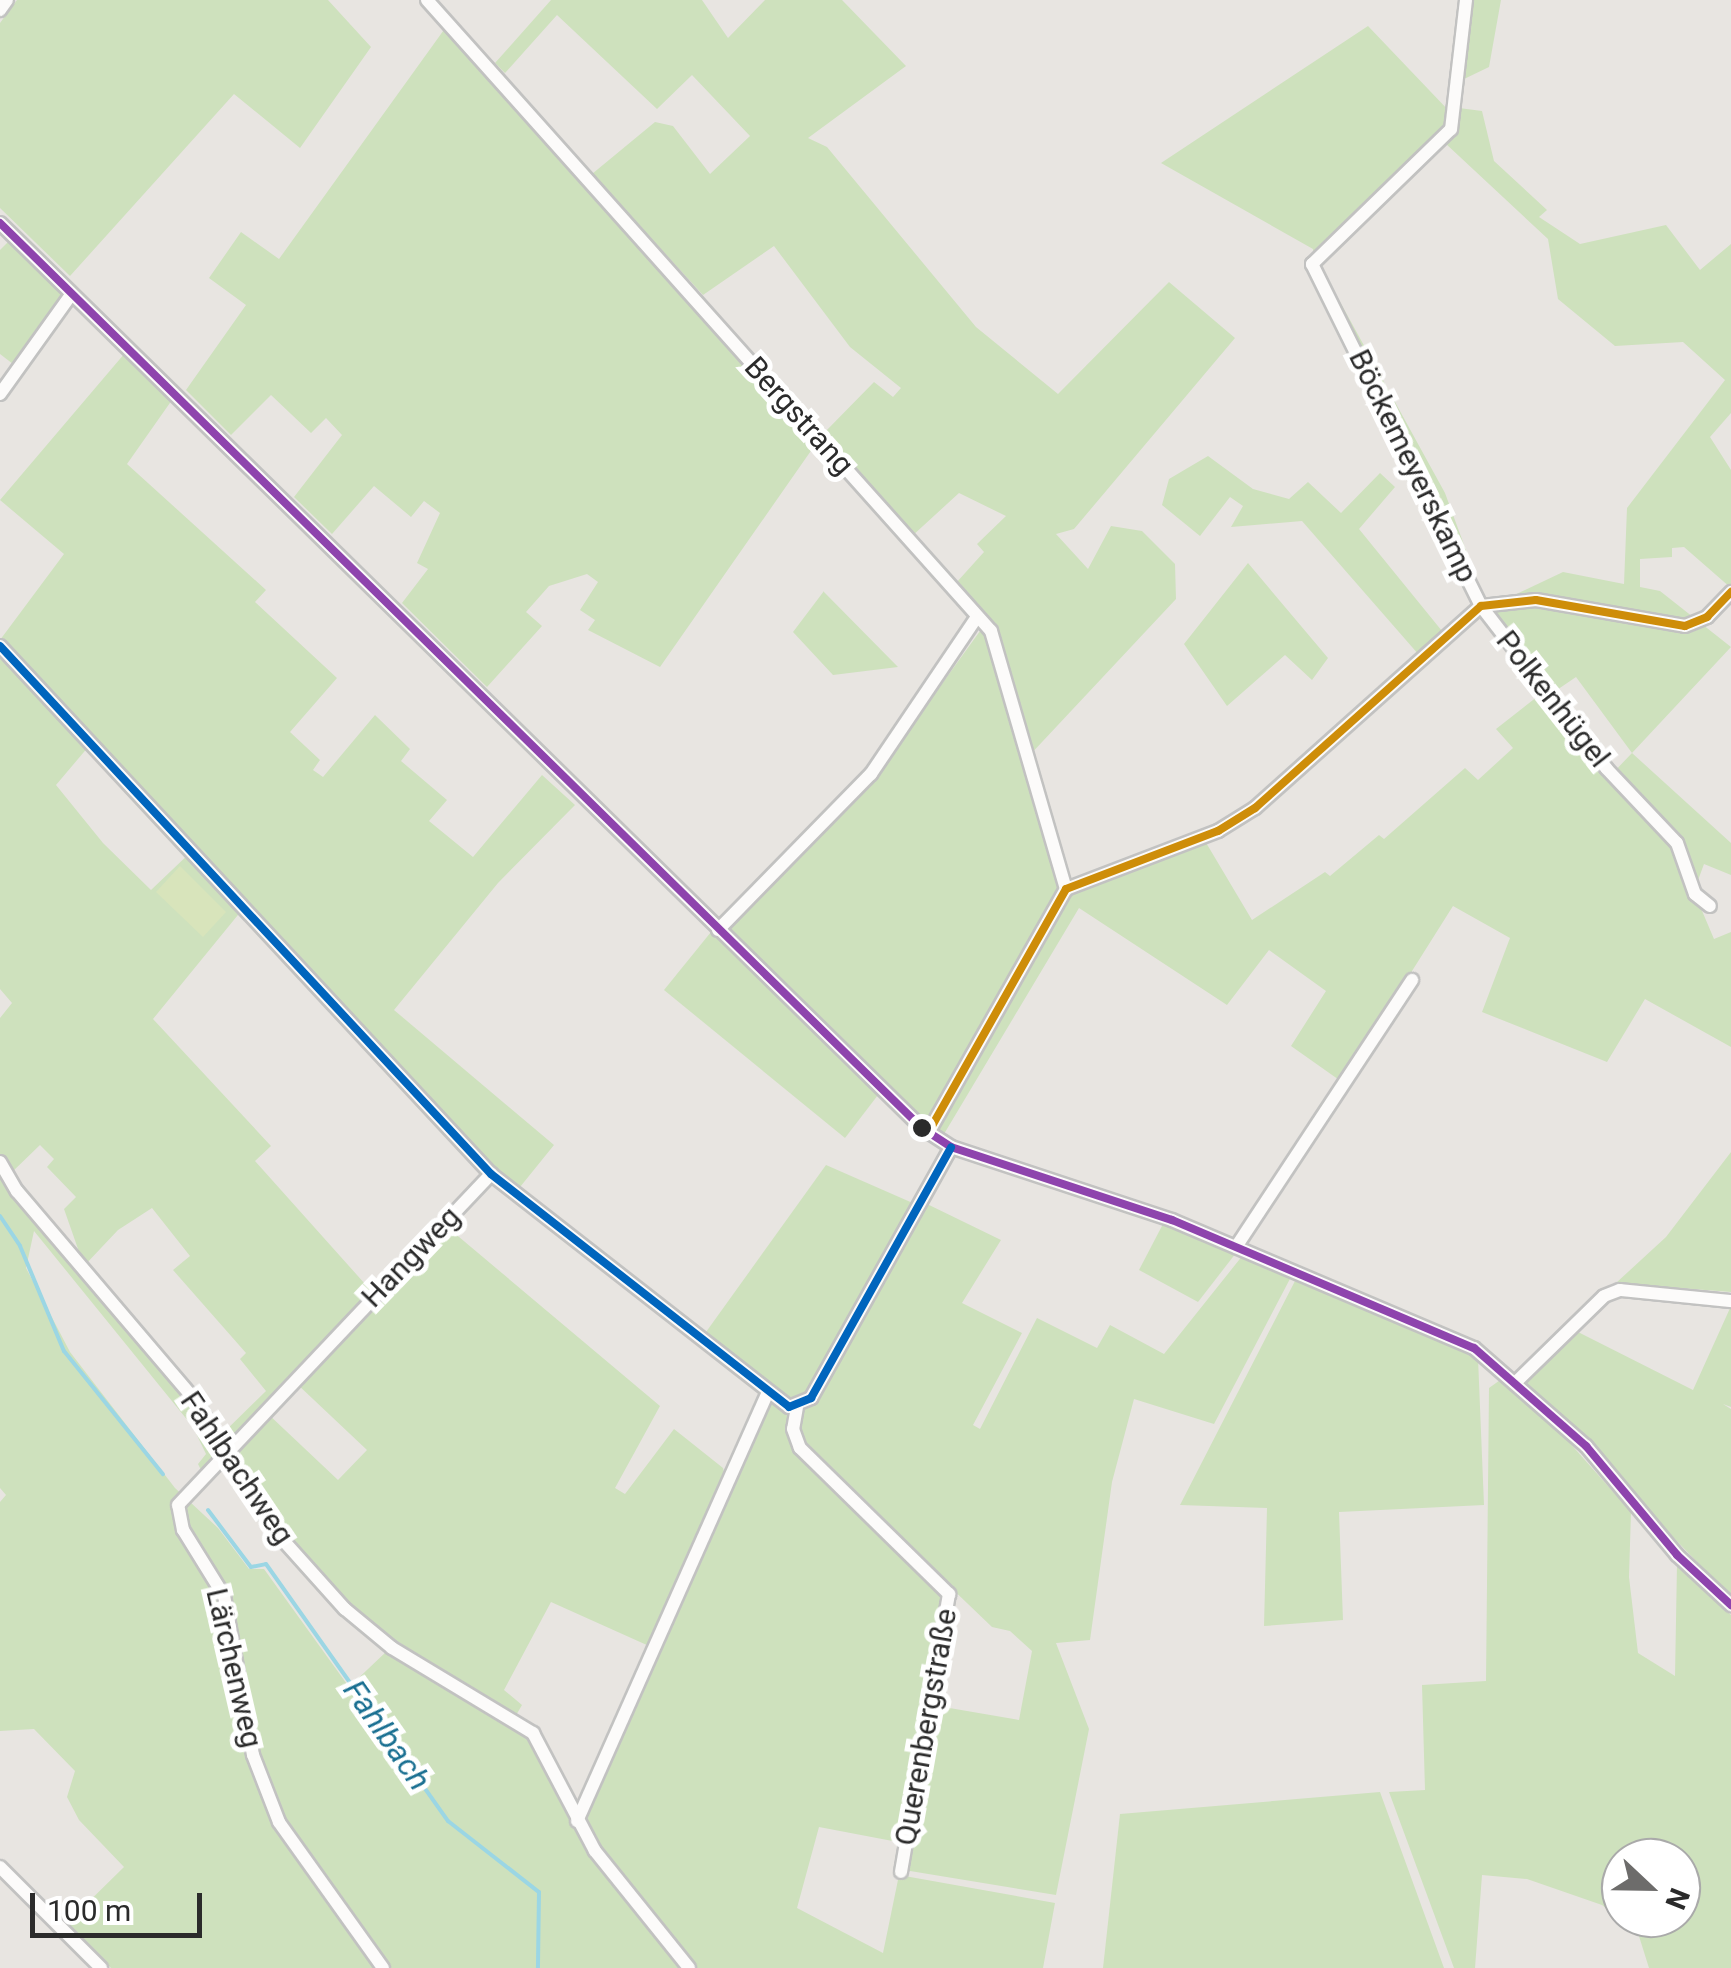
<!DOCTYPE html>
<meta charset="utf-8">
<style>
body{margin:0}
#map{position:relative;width:1731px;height:1968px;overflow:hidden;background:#e8e5e1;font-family:Roboto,sans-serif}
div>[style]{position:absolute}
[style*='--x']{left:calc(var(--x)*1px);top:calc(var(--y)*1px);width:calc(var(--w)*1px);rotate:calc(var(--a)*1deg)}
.green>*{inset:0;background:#cee1bd}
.pitch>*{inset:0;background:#d8e4bb}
.stream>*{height:4px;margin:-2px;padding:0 2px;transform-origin:2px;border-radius:2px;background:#9bd6e4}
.roads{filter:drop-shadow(2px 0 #c2c2c1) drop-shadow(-2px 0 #c2c2c1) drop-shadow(0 2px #c2c2c1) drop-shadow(0 -2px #c2c2c1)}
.minor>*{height:12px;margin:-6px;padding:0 6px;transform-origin:6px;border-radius:6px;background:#fcfbfa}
.bus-1>*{height:8px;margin:-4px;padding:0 4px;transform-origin:4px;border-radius:4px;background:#8e44ad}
.bus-2>*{height:8px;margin:-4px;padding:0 4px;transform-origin:4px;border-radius:4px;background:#0065bd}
.bus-3>*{height:8px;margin:-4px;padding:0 4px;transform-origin:4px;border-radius:4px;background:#ce8d09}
.dots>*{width:28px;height:28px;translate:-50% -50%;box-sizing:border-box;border:5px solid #fff;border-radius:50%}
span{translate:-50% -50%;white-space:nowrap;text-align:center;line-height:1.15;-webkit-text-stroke:10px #fff;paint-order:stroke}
.street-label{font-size:30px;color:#2b2b2b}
.water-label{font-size:32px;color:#196f91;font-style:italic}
.north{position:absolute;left:1601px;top:1838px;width:100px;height:100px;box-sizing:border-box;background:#fff;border:2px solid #aaa;border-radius:50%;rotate:112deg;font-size:28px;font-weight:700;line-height:40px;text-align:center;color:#2b2b2b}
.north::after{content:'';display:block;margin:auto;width:35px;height:45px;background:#6d6c6b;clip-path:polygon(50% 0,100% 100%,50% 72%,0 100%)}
.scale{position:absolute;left:30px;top:1893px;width:172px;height:45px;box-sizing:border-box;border:5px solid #2b2b2b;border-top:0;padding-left:12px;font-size:30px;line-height:35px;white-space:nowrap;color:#2b2b2b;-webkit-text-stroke:8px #fff;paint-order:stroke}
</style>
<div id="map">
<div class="green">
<div style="clip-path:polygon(17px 0,328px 0,371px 47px,300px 148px,234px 94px,70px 276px,0 208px,0 23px)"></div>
<div style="clip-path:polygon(551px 0,702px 0,728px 38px,765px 0,842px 0,906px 66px,808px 138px,827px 147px,976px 327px,1058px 394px,1169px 282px,1235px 338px,1074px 529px,1056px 534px,1088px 569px,1111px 526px,1142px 531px,1175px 564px,1176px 599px,1028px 757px,1071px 891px,1205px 841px,1252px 920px,1325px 872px,1330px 876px,1379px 835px,1384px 839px,1465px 768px,1478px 780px,1513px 748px,1496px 729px,1542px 693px,1610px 776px,1632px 753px,1576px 677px,1551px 694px,1487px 608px,1563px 572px,1624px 584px,1627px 508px,1725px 380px,1683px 342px,1615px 346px,1558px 299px,1548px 239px,1445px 143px,1334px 252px,1317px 260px,1445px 493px,1474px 572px,1469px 576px,1315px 265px,1313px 249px,1161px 163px,1368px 26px,1450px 112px,1460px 0,1501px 0,1489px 67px,1462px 80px,1459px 108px,1482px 111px,1494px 161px,1547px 210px,1539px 217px,1580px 244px,1666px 225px,1700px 270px,1731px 244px,1731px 413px,1710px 437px,1731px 470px,1731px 588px,1684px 547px,1672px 548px,1672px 557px,1640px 559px,1640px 587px,1660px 591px,1731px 647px,1632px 753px,1731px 843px,1731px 875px,1704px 864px,1697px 883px,1684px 846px,1674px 845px,1714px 939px,1731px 932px,1731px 1047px,1645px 999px,1607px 1062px,1482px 1012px,1510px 938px,1453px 906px,1342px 1082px,1291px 1046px,1326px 991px,1269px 950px,1227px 1005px,1079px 908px,944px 1134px,922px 1119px,723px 930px,871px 782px,988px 620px,956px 583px,984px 552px,977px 544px,1006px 516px,959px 493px,911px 537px,823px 434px,874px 382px,893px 397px,901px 388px,850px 347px,774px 246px,703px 295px,592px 174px,655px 122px,673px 126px,710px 174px,750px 136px,692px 75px,657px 109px,557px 15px,505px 73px,495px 63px)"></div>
<div style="clip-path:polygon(446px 27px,815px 445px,660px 667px,588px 630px,595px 620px,580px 610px,598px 582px,587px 574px,549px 586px,526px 612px,542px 626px,487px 687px,402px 603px,428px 569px,417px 563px,440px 513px,424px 501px,411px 517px,374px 486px,332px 534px,294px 497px,342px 435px,326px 418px,311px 433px,271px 395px,231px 435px,186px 390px,246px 305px,209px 278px,241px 232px,279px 259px)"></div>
<div style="clip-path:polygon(10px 240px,63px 295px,13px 364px,0 354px,0 250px)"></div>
<div style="clip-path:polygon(125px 353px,172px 400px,127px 464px,266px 590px,255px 602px,337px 678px,290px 732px,320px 760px,313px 770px,323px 777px,375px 715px,410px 749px,401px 761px,447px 800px,429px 821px,473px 857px,542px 775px,575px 805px,498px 883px,394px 1010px,554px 1145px,516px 1192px,242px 910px,153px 1019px,271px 1146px,255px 1161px,374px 1294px,446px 1226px,660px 1406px,615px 1488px,625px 1494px,674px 1429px,723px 1468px,725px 1476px,649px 1646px,551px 1602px,504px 1690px,522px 1705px,515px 1717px,347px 1609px,277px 1528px,228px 1455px,267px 1413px,338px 1480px,367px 1450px,296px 1383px,225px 1451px,219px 1437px,266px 1391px,240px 1359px,246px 1353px,173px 1270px,190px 1256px,152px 1208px,118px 1230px,84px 1266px,64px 1209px,76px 1197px,47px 1167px,54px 1159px,40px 1145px,10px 1174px,0 1157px,0 1018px,12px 1003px,0 989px,0 648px,89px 746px,56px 785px,103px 843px,151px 890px,193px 850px,0 640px,64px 554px,0 500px)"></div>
<div style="clip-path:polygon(1208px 456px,1253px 489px,1289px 499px,1308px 482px,1341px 513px,1380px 473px,1395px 487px,1359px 529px,1442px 631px,1419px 655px,1302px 521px,1231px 527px,1243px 506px,1230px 497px,1200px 536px,1162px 505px,1169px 479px)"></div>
<div style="clip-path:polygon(1248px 563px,1328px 658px,1312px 680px,1285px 655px,1227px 706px,1184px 644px)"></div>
<div style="clip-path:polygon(824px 591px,824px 592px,898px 667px,833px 675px,793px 632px)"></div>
<div style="clip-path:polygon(711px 932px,878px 1095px,845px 1138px,664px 990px)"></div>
<div style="clip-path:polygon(1731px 1152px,1731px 1292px,1616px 1283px,1666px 1237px)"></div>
<div style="clip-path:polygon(826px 1165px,915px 1204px,809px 1397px,796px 1405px,701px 1339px)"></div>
<div style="clip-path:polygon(0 1166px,205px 1419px,223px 1455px,202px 1472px,198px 1464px,206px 1454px,193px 1427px,34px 1231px,26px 1268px,70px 1352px,175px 1488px,218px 1528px,249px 1569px,264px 1569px,349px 1687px,387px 1651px,529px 1735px,575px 1822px,686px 1968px,111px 1968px,67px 1923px,124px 1867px,79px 1820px,67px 1797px,75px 1771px,34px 1729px,0 1731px,0 1502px,6px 1495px,0 1488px)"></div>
<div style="clip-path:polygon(925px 1203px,1001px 1240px,962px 1303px,1022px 1333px,973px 1425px,980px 1429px,1037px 1318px,1097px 1348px,1110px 1325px,1164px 1354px,1243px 1255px,1292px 1275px,1214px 1424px,1134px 1399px,1112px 1482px,1090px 1640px,1056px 1643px,1089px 1729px,1056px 1895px,904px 1870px,932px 1705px,1019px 1720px,1032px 1651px,1010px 1631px,992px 1627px,797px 1440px,798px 1409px)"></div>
<div style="clip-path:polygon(1163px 1224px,1236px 1253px,1198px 1302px,1139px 1270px)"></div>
<div style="clip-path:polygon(1295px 1281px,1478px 1358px,1484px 1505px,1339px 1512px,1343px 1620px,1264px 1626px,1267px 1508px,1180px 1505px)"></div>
<div style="clip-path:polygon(1731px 1306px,1731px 1407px,1723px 1404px,1731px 1409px,1731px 1597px,1522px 1381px,1578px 1332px,1693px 1390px)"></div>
<div style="clip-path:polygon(evenodd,1503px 1378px,1529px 1397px,1631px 1512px,1629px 1577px,1638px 1653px,1675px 1676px,1677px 1564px,1731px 1615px,1731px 1968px,1649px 1968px,1638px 1933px,1602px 1905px,1527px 1879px,1482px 1875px,1475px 1968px,1454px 1968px,1389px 1792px,1425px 1790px,1422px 1685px,1486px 1681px,1489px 1388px,1503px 1378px,1621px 1858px,1681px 1858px,1681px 1918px,1621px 1918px,1621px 1858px)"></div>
<div style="clip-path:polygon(766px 1401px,793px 1413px,790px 1429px,946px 1595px,903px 1843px,819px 1827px,797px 1908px,883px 1953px,899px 1875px,1055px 1903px,1043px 1968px,694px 1968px,581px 1821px)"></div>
<div style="clip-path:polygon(1380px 1792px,1444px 1968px,1103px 1968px,1120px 1814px)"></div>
</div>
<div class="pitch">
<div style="clip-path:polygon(180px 866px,226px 912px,203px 937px,156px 892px)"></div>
</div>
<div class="stream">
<div style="--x:0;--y:1216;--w:36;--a:56"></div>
<div style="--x:20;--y:1246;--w:114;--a:67.3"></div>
<div style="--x:64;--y:1351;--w:158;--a:51.2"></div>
<div style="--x:208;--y:1510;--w:71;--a:53"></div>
<div style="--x:251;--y:1567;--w:15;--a:-11"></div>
<div style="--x:266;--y:1564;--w:315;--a:54.7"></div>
<div style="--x:448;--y:1821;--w:115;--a:38"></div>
<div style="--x:539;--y:1892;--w:76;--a:90.8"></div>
</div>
<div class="roads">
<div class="minor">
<div style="--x:427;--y:0;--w:846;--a:48.21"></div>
<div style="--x:991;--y:631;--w:269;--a:73.8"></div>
<div style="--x:1466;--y:0;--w:130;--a:96.6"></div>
<div style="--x:1451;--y:129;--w:194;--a:135.8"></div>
<div style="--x:1312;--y:264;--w:381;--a:63.7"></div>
<div style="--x:1481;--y:606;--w:205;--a:52.3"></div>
<div style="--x:1606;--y:768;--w:103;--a:46.6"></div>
<div style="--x:1677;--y:843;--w:54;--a:70.6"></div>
<div style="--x:1695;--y:894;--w:19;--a:39"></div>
<div style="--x:0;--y:10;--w:12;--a:-55"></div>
<div style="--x:0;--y:223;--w:1292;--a:44.47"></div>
<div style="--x:922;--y:1128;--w:35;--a:33"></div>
<div style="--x:951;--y:1147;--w:233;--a:18.3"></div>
<div style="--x:1172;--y:1220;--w:328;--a:23"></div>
<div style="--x:1474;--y:1348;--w:149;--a:41.2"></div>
<div style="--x:1586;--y:1446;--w:142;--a:50.1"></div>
<div style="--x:1677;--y:1555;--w:74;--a:42.8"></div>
<div style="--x:0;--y:394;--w:122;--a:-54.4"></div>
<div style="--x:0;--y:646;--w:721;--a:47.08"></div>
<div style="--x:491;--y:1174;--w:378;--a:38"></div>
<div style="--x:789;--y:1407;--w:24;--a:-22"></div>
<div style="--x:811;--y:1398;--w:287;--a:-60.8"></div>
<div style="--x:718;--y:930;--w:219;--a:-45.6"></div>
<div style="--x:871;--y:774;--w:189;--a:-56"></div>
<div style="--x:928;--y:1133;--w:280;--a:-60.5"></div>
<div style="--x:1066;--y:889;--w:163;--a:-20.9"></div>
<div style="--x:1218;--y:831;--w:44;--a:-31.9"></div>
<div style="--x:1255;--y:808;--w:303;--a:-41.8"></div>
<div style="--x:1481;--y:606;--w:55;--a:-6.2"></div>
<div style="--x:1536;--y:600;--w:151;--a:9.9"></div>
<div style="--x:1685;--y:626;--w:24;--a:-22"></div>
<div style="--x:1707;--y:617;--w:35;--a:-46"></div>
<div style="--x:0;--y:1162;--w:34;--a:60"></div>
<div style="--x:17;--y:1191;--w:275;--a:49.6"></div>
<div style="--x:195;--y:1400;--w:152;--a:58.7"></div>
<div style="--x:274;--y:1530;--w:106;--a:48.1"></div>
<div style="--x:345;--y:1609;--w:61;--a:39.7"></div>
<div style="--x:392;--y:1648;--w:165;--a:31.1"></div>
<div style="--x:533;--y:1733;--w:133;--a:62.3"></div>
<div style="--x:595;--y:1851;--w:150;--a:51.2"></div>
<div style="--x:1236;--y:1247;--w:320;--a:-56.6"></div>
<div style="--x:1515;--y:1383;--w:124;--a:-44.3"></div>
<div style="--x:1604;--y:1296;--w:17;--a:-21"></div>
<div style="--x:1620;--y:1290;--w:112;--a:5.7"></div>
<div style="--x:797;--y:1407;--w:22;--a:100"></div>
<div style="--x:793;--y:1429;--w:20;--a:70"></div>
<div style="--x:800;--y:1448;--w:209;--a:44.4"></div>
<div style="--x:949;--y:1594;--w:282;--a:99.8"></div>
<div style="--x:577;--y:1821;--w:467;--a:-66"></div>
<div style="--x:0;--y:1867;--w:143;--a:45"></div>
<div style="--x:383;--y:1968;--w:179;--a:-125.5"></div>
<div style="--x:279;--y:1822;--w:72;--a:-111.2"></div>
<div style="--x:253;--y:1755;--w:162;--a:-100.3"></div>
<div style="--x:224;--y:1596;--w:78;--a:-121.8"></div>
<div style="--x:183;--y:1530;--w:25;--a:-101"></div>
<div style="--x:178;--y:1505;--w:456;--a:-46.6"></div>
</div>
</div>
<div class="bus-1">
<div style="--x:0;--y:223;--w:1292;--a:44.47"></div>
<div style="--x:922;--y:1128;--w:35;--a:33"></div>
<div style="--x:951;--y:1147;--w:233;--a:18.3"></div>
<div style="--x:1172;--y:1220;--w:328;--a:23"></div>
<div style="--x:1474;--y:1348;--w:149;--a:41.2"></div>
<div style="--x:1586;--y:1446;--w:142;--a:50.1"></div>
<div style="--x:1677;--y:1555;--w:74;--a:42.8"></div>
</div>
<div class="bus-2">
<div style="--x:0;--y:646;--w:721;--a:47.08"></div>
<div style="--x:491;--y:1174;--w:378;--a:38"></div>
<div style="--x:789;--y:1407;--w:24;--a:-22"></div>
<div style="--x:811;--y:1398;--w:287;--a:-60.8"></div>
</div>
<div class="bus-3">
<div style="--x:928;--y:1133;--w:280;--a:-60.5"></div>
<div style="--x:1066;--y:889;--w:163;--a:-20.9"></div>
<div style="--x:1218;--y:831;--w:44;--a:-31.9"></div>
<div style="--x:1255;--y:808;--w:303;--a:-41.8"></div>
<div style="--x:1481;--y:606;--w:55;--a:-6.2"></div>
<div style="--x:1536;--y:600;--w:151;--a:9.9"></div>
<div style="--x:1685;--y:626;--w:24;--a:-22"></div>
<div style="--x:1707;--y:617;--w:35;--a:-46"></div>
</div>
<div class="dots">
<div style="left:922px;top:1128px;background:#2b2b2b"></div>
</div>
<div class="street-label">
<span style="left:799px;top:416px;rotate:48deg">Bergstrang</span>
<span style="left:1413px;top:466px;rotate:64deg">Böckemeyerskamp</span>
<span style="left:1553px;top:699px;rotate:52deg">Polkenhügel</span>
<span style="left:411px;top:1257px;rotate:-46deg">Hangweg</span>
<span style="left:237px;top:1468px;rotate:56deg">Fahlbachweg</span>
<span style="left:234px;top:1668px;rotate:77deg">Lärchenweg</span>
<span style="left:926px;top:1727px;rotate:-80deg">Querenbergstraße</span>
</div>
<div class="water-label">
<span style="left:387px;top:1735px;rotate:55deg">Fahlbach</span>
</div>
<div class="north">N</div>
<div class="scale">100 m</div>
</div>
